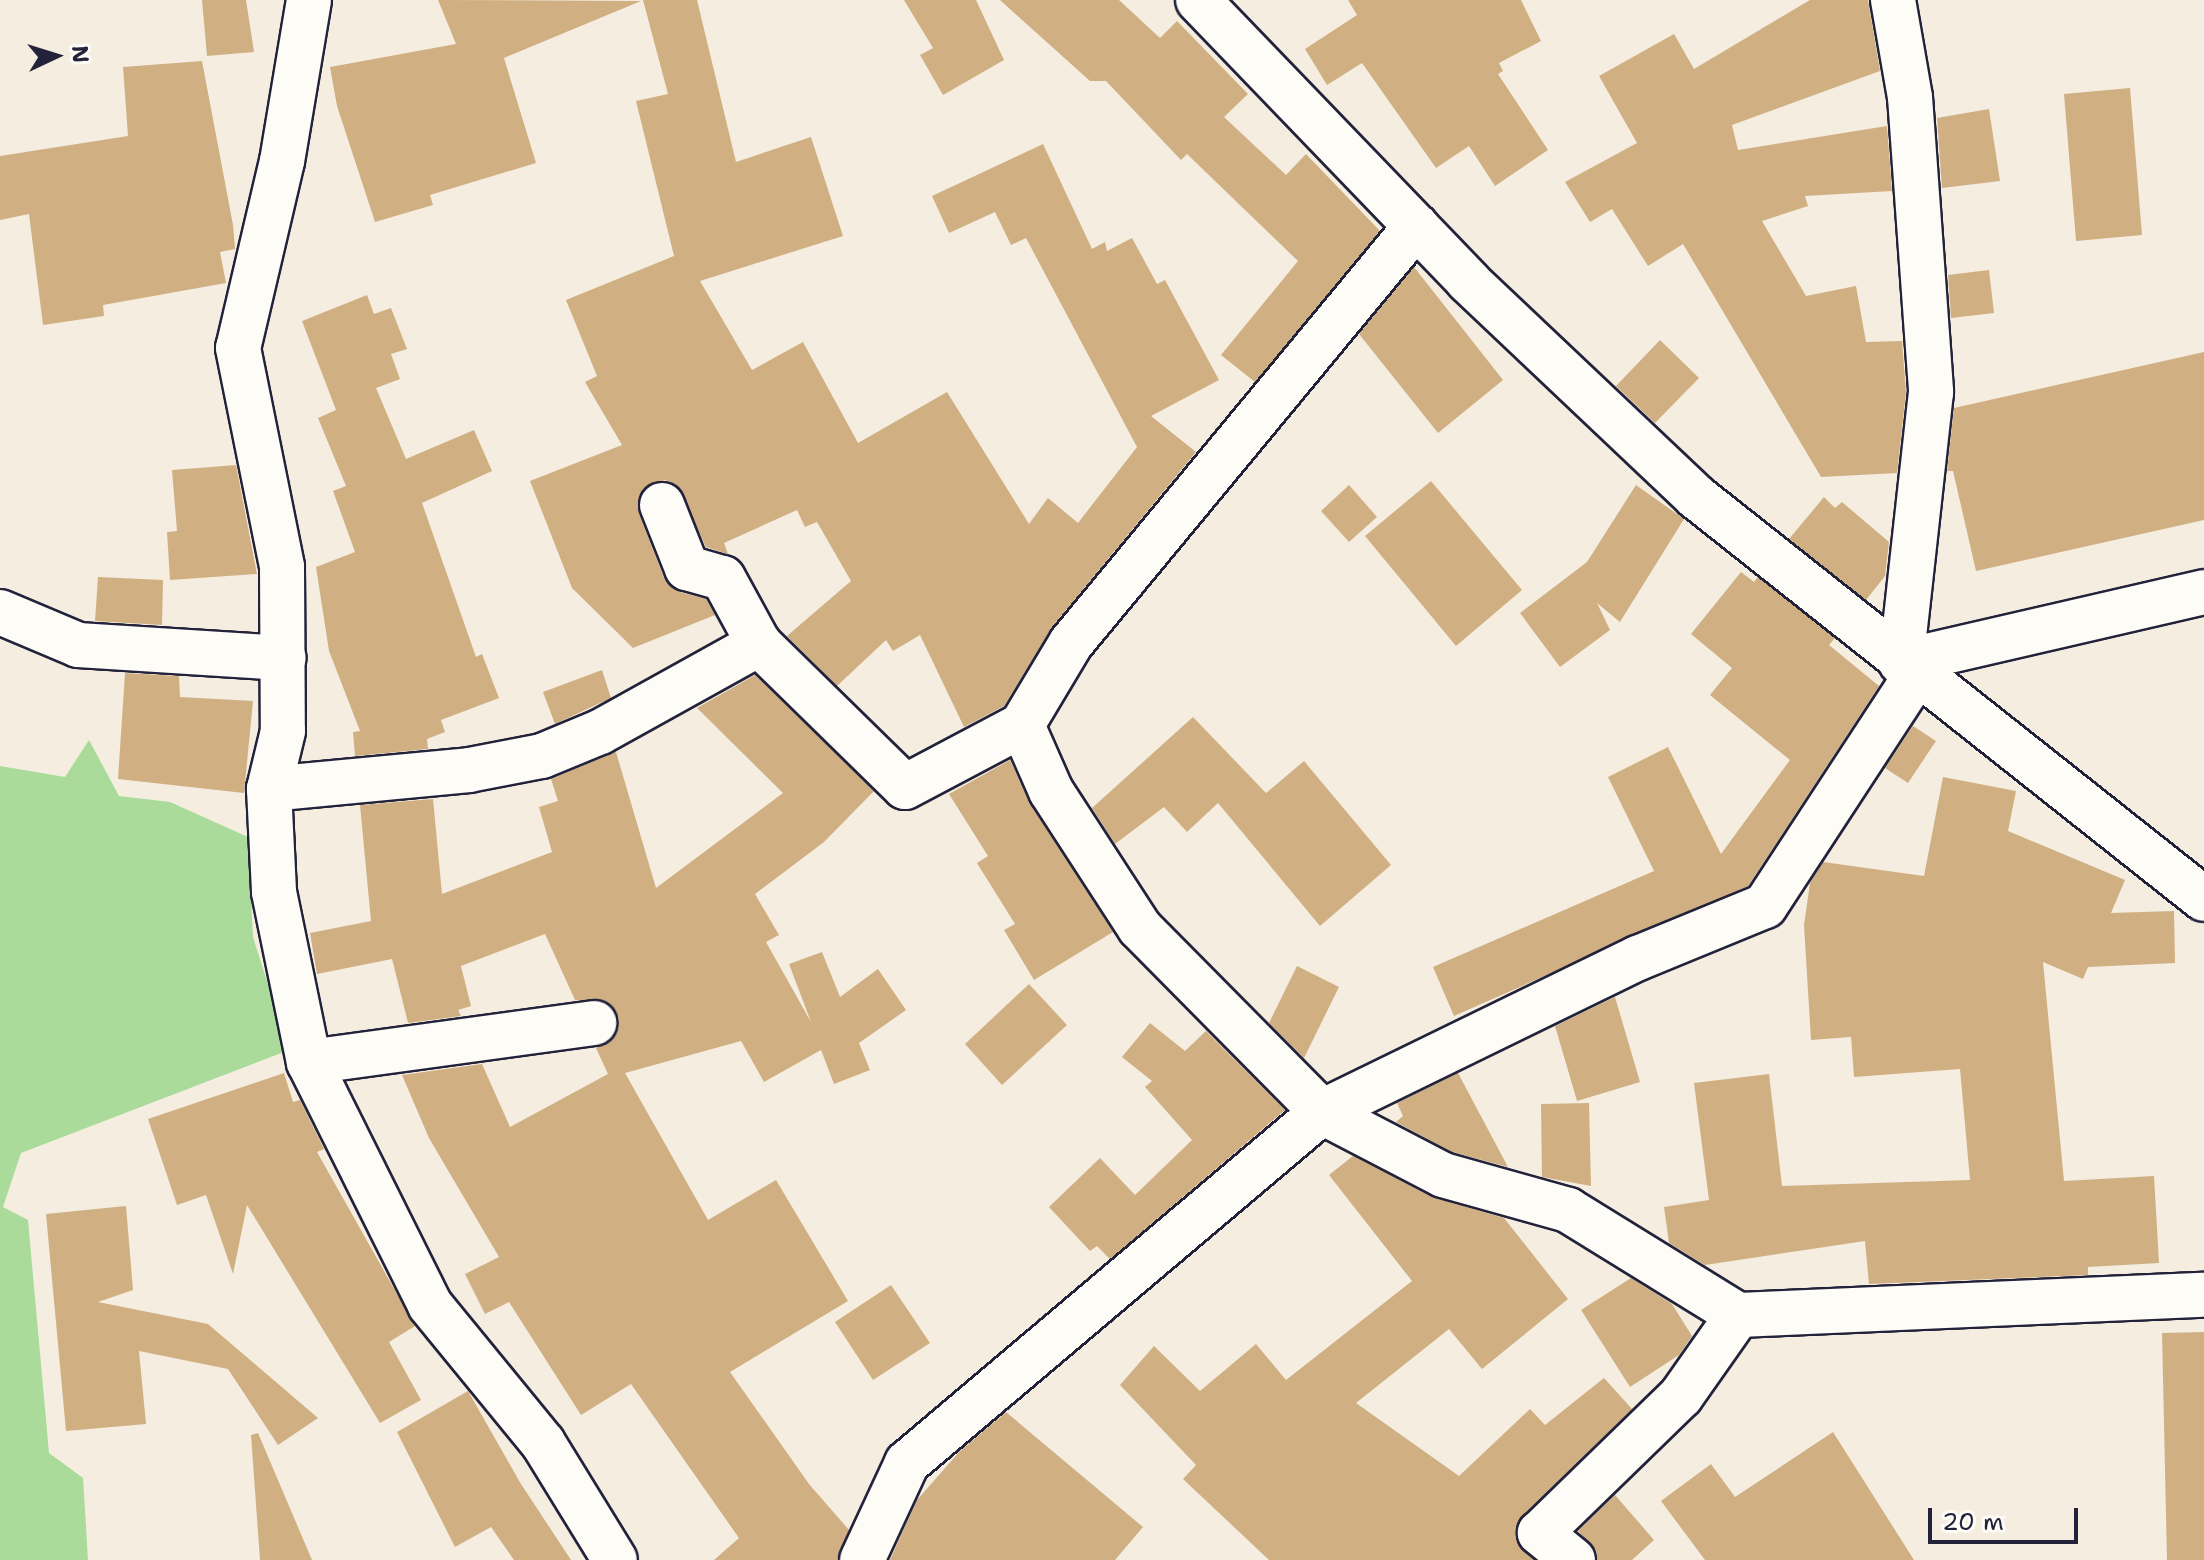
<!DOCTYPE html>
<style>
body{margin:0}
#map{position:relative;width:2204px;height:1560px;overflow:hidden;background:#f4ede0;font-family:"Shantell Sans",sans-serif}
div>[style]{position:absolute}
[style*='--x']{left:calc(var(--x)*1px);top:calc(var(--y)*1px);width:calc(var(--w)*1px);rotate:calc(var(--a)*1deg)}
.green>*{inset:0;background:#abdb9b}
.building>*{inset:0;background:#d0b083}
.roads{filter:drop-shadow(2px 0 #22223b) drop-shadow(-2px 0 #22223b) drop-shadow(0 2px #22223b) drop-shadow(0 -2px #22223b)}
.minor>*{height:44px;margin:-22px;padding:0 22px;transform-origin:22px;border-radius:22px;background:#fdfcf7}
span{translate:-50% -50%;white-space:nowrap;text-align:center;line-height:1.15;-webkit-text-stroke:6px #fdfcf7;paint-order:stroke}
.north{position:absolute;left:16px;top:16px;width:80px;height:80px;-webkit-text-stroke:6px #fdfcf7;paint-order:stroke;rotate:86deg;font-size:22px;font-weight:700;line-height:32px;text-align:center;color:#22223b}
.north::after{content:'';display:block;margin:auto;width:28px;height:36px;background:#22223b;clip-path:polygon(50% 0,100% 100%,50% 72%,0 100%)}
.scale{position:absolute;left:1928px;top:1508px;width:150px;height:36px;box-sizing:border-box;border:4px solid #22223b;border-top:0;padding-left:10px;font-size:24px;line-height:28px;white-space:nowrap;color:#22223b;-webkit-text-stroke:6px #fdfcf7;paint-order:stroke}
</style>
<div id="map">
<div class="green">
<div style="clip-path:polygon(89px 740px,119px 796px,170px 802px,248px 837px,253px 937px,289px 1050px,21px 1153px,3px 1207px,28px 1220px,49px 1453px,83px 1478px,88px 1560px,0 1560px,0 766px,65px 777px)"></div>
</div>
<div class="building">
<div style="clip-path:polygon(202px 0,246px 0,254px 52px,207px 56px)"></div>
<div style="clip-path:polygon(438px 0,641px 1px,504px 58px,536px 163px,430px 195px,433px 205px,375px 222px,337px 106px,330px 67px,456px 44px)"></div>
<div style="clip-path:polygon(643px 0,697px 0,736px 162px,811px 137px,843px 236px,700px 281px,752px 370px,803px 342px,858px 443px,947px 392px,1029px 524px,1048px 498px,1078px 523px,1137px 447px,1026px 238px,1011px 245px,995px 212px,949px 233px,932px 196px,1043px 144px,1092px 249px,1105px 242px,1107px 251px,1132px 238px,1157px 284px,1165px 280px,1219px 380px,1151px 416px,1196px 452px,1052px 627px,1004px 706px,964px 727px,920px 635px,893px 651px,886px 640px,837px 686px,787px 636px,851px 581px,817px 522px,805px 527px,797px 510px,724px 543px,728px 554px,706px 547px,677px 485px,665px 480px,643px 489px,639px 514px,664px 578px,680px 592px,706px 599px,715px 615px,633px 648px,572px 588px,530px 481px,622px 445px,585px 382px,597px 376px,566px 300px,674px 256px,636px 101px,668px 94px)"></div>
<div style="clip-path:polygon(904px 0,976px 0,1004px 60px,943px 95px,920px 55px,933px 48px)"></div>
<div style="clip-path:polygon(1000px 0,1119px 0,1160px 38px,1177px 21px,1248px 94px,1224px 117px,1286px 175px,1306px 154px,1380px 231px,1255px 382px,1221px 355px,1298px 261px,1187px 154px,1181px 160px,1106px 81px,1090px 81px)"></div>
<div style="clip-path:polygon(1348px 0,1521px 0,1541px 41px,1499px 63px,1503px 71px,1498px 74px,1548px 150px,1495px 186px,1469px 146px,1436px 168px,1362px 63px,1327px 85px,1305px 49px,1357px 15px)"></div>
<div style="clip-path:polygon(1810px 0,1868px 0,1880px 71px,1732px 125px,1738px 150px,1887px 126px,1892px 191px,1805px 196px,1808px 206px,1762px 221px,1806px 296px,1856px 286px,1866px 342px,1902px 341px,1906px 392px,1897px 473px,1821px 477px,1683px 244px,1648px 266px,1612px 209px,1590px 222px,1565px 182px,1637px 143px,1599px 76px,1674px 34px,1694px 69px)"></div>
<div style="clip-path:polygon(202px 61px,233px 225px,235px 249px,220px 252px,226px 283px,103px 305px,104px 316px,43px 325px,29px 214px,0 220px,0 156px,128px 136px,123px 67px)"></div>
<div style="clip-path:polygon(2130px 88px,2142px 235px,2076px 241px,2064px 94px)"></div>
<div style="clip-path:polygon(1989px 109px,2000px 181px,1942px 188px,1937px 118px)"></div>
<div style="clip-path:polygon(1414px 267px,1503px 380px,1438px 433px,1359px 334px)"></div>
<div style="clip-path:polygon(1989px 270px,1994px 313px,1951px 318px,1948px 275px)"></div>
<div style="clip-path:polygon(367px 295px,374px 314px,391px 308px,407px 349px,391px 354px,400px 379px,376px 388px,406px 459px,474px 430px,492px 471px,422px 503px,476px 657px,482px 654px,499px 698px,441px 720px,445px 732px,427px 739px,428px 749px,355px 756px,353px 732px,360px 731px,329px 651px,316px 567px,355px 552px,333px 491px,346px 486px,318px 418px,336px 410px,302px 321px)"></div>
<div style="clip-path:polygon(1660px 340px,1699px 378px,1655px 423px,1616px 386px)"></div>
<div style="clip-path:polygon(2204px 352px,2204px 520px,1976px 571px,1953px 471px,1947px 471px,1954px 408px)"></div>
<div style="clip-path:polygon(236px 465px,257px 574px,170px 580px,167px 532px,177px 531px,172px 470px)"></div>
<div style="clip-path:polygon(1431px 481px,1522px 590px,1456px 646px,1365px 536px)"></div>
<div style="clip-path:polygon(1349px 485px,1377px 517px,1349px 542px,1321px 511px)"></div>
<div style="clip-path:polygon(1636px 485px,1684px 519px,1620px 622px,1597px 603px,1610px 630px,1560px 667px,1520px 613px,1587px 562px)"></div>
<div style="clip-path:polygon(1824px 497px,1835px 508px,1842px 502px,1889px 542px,1885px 576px,1866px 600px,1789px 539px)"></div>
<div style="clip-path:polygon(1741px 572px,1754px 582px,1758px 577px,1835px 638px,1829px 645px,1879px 686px,1748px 886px,1454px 1016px,1433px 967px,1654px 871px,1608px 777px,1668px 747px,1721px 854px,1790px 760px,1710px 695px,1732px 668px,1691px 634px)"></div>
<div style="clip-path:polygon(98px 577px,163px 580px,162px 625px,95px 621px)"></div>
<div style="clip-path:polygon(602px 670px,611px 698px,555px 724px,543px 692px)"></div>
<div style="clip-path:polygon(125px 673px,179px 676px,180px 697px,253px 701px,244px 793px,118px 779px)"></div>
<div style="clip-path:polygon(755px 675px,874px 791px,824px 842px,755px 894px,779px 935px,766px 942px,811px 1022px,789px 964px,822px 952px,840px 997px,878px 969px,906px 1010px,859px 1043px,870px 1070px,834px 1084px,821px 1050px,764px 1082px,741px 1041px,625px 1073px,708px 1220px,776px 1180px,848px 1301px,730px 1372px,809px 1484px,849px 1530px,837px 1560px,714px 1560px,739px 1538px,631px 1384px,581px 1415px,509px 1302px,485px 1314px,465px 1274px,499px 1257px,429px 1138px,402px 1075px,482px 1064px,510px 1127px,608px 1074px,596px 1048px,617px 1033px,613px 1007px,603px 1000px,575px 1000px,545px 934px,461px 966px,471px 1006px,458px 1010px,461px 1016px,408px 1023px,392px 959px,317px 974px,310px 933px,371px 921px,360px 805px,433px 799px,442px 894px,552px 852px,539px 807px,558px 801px,551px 779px,616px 752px,656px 888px,783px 793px,697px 708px)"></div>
<div style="clip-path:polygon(1193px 717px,1266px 793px,1304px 761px,1391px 865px,1320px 926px,1218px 803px,1187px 832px,1164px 807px,1115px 844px,1092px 808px)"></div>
<div style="clip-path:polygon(1913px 726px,1936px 741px,1908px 783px,1885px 768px)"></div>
<div style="clip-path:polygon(1010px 760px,1030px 804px,1113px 932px,1034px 980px,1004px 930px,1015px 924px,977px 863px,988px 856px,949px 794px)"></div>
<div style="clip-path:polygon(1943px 777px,2016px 791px,2008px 831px,2125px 880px,2111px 913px,2174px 911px,2175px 963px,2088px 967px,2083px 979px,2043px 962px,2064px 1181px,2154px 1176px,2159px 1263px,2088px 1267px,2088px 1275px,1869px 1284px,1865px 1241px,1705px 1265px,1669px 1243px,1664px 1207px,1709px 1200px,1694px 1083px,1769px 1074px,1782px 1186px,1970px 1180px,1960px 1069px,1854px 1077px,1851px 1037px,1811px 1040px,1804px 925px,1810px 883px,1823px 862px,1924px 876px)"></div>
<div style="clip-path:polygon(1297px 966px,1339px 987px,1304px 1058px,1269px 1023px)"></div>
<div style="clip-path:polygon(1029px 984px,1067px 1025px,1002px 1085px,965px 1044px)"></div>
<div style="clip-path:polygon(1615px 997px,1640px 1082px,1577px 1101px,1555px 1026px)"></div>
<div style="clip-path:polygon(1150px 1023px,1185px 1051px,1206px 1031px,1285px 1110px,1110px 1259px,1097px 1246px,1090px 1251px,1049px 1207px,1100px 1158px,1135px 1195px,1192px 1140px,1145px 1087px,1152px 1081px,1122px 1057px)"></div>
<div style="clip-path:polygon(284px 1073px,293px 1102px,300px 1100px,324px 1149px,317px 1152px,415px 1326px,389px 1342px,421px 1400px,380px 1423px,247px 1205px,233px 1274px,206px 1195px,177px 1205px,148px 1119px)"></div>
<div style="clip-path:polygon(1458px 1073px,1508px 1167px,1452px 1152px,1396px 1122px,1403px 1116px,1397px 1103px)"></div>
<div style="clip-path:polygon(1589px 1103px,1591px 1186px,1542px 1177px,1541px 1104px)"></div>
<div style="clip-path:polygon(1353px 1156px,1432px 1197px,1504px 1218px,1568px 1299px,1482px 1369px,1449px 1329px,1356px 1403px,1459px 1476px,1530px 1409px,1545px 1425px,1604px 1378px,1632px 1409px,1522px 1516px,1516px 1540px,1534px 1560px,1269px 1560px,1183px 1479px,1196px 1465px,1120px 1385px,1154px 1346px,1200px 1391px,1256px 1344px,1286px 1380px,1412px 1281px,1329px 1175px)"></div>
<div style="clip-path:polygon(126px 1206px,133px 1290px,98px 1302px,208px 1324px,318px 1418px,278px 1445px,228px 1369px,139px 1351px,146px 1424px,66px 1431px,46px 1214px)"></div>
<div style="clip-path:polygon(1631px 1278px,1672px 1304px,1692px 1336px,1679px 1355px,1630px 1387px,1581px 1310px)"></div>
<div style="clip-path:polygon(891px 1285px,930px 1343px,873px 1380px,835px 1322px)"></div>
<div style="clip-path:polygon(2204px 1332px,2204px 1560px,2167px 1560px,2162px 1333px)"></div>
<div style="clip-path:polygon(468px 1391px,521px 1484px,571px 1560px,514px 1560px,491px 1527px,455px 1547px,397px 1432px)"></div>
<div style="clip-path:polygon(1006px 1412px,1143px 1527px,1115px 1560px,890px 1560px,917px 1500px,960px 1451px)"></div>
<div style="clip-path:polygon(1833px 1432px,1914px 1560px,1705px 1560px,1661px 1501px,1711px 1464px,1735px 1497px)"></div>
<div style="clip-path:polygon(258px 1433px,312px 1560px,260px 1560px,251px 1435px)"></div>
<div style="clip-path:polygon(1615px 1495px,1654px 1540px,1632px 1560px,1597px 1560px,1596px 1550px,1578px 1531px)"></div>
</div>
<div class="roads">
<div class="minor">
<div style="--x:309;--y:0;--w:163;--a:99.5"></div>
<div style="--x:282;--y:161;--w:192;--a:103.2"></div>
<div style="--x:238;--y:348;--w:223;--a:78.6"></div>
<div style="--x:282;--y:567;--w:164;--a:89.7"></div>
<div style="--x:283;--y:731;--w:60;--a:103.6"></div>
<div style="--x:269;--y:789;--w:103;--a:87.2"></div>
<div style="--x:274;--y:892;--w:174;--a:78.4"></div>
<div style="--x:309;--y:1062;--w:271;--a:63.5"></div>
<div style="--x:430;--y:1305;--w:178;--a:50.7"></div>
<div style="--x:543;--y:1443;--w:137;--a:58.4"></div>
<div style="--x:1198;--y:0;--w:390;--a:46.1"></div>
<div style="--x:1468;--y:281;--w:313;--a:43.4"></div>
<div style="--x:1695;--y:496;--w:649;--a:38.37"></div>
<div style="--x:1893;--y:0;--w:98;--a:80.1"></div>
<div style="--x:1910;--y:97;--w:296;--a:85.9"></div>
<div style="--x:1931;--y:392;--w:272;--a:96.3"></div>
<div style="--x:1901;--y:662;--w:311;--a:-13"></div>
<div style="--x:1416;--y:226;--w:541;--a:129.6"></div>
<div style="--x:1071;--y:643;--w:96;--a:120.9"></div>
<div style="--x:1022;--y:725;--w:72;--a:66.3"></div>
<div style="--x:1051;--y:791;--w:163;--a:57"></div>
<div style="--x:1140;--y:928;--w:259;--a:45.3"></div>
<div style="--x:1322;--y:1112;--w:136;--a:27.5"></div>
<div style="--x:1443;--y:1175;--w:130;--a:15.6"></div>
<div style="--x:1568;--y:1210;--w:200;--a:31.7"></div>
<div style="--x:1738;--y:1315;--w:466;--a:-2.5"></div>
<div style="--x:662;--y:505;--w:68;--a:68.4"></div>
<div style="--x:687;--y:568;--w:37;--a:16"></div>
<div style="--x:723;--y:578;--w:75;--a:61.4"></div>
<div style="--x:759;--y:644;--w:204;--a:44.4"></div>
<div style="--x:905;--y:787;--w:132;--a:-27.9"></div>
<div style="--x:0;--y:612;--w:85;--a:22.9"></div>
<div style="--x:78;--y:645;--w:206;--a:3.6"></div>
<div style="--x:269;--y:789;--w:201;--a:-5.4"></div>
<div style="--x:469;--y:770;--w:74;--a:-10.9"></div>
<div style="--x:542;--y:756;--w:63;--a:-22.5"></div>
<div style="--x:600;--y:732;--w:182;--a:-29"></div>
<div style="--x:309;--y:1062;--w:288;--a:-7.8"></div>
<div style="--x:862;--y:1560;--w:107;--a:-65.1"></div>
<div style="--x:907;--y:1463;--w:544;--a:-40.22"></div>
<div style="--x:1322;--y:1112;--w:352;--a:-26"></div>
<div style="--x:1638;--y:958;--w:137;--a:-22.3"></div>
<div style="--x:1765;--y:906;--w:276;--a:-56.8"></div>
<div style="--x:1573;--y:1560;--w:43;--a:-140.7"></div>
<div style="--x:1540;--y:1533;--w:197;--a:-44.2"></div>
<div style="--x:1681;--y:1396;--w:99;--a:-54.9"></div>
</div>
</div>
<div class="north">N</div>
<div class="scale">20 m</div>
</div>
